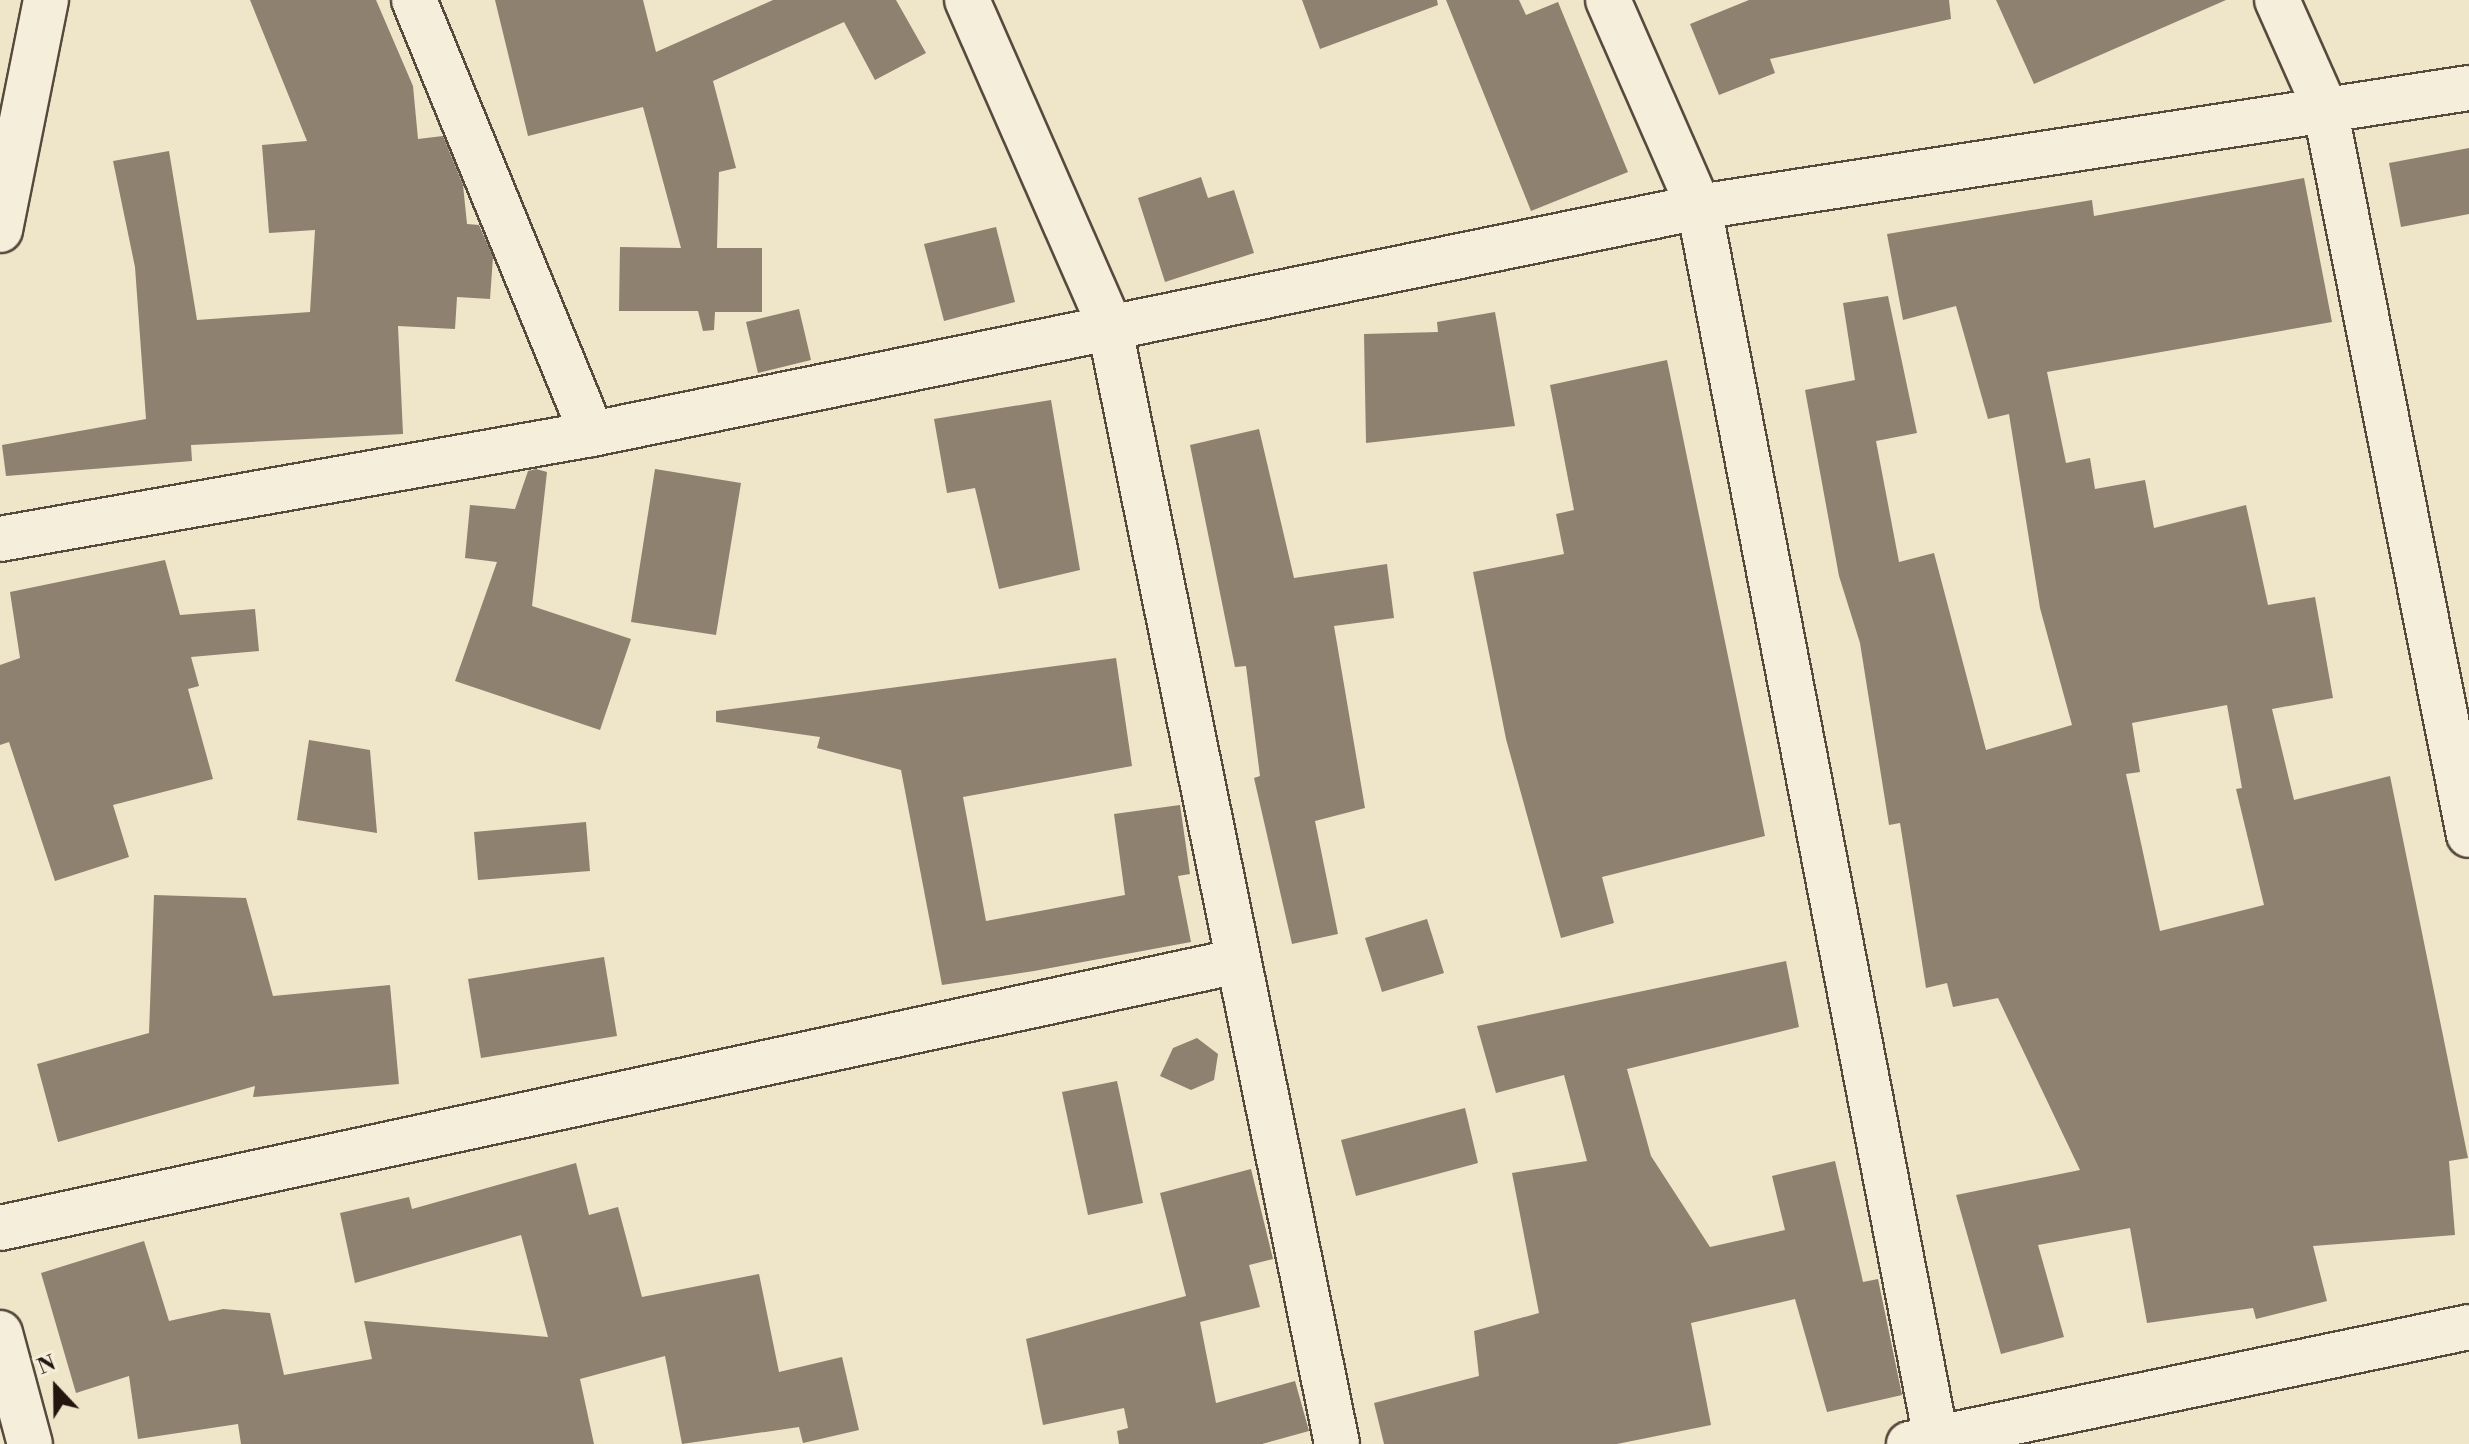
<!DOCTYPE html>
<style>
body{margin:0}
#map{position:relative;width:2469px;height:1444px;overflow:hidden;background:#efe5c8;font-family:"Libre Bodoni",serif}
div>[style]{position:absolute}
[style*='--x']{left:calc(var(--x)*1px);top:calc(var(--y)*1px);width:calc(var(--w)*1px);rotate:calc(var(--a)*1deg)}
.building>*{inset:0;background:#8e816f}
.roads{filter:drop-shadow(2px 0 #57493c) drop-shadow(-2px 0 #57493c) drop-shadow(0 2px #57493c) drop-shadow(0 -2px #57493c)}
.minor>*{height:44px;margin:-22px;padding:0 22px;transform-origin:22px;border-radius:22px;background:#f5eedb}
span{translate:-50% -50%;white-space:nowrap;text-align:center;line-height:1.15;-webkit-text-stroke:6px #f5eedb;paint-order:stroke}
.north{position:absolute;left:16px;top:1348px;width:80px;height:80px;-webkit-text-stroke:6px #f5eedb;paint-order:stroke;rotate:338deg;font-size:22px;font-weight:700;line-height:32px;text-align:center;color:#24150e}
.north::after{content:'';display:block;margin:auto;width:28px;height:36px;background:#24150e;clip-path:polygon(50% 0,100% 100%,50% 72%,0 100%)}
</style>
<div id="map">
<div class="building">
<div style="clip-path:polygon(250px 0,376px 0,413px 86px,418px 139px,443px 136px,463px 185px,467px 224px,479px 225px,493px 257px,490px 299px,457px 297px,455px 329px,398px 326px,403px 434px,191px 445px,192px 461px,6px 476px,2px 445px,146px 419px,135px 267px,113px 161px,169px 151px,197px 320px,310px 312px,315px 230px,269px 233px,262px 145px,307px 141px)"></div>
<div style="clip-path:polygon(495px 0,643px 0,656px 52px,773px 0,896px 0,926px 53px,875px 80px,844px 22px,713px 81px,736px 168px,719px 172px,717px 248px,762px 248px,762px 312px,715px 312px,714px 330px,703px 331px,698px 311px,619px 311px,620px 247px,681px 248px,643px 107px,528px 136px)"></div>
<div style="clip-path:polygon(1302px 0,1437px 0,1438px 5px,1320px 49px)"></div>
<div style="clip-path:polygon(1446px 0,1519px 0,1526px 15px,1558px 2px,1628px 172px,1531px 211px)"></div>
<div style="clip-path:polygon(1749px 0,1949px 0,1951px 19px,1770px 59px,1775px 73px,1719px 95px,1690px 24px)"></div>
<div style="clip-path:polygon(1996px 0,2226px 0,2034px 84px)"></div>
<div style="clip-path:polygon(2469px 148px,2469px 214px,2401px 227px,2389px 163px)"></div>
<div style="clip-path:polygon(1201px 177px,1208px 198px,1234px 190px,1254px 253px,1165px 282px,1138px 198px)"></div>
<div style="clip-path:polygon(evenodd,2304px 178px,2332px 322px,2047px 372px,2066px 463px,2090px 458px,2095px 489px,2145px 480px,2154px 528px,2246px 505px,2268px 605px,2315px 597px,2333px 698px,2272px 709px,2294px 800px,2390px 776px,2468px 1158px,2449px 1161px,2455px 1235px,2313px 1246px,2327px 1301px,2256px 1319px,2253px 1308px,2147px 1323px,2130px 1228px,2038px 1245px,2064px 1337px,2001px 1354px,1956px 1195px,2080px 1170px,1998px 998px,1953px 1007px,1947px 983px,1926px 988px,1900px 823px,1889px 825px,1860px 643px,1839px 576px,1805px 390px,1855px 380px,1843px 303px,1888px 296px,1917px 433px,1876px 441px,1899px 562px,1934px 553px,1986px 750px,2072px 725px,2040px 608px,2009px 414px,1988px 419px,1956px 306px,1903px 320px,1887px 234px,2092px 200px,2094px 216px,2304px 178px,2227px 705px,2242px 788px,2236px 789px,2264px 905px,2160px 931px,2126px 774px,2140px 772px,2132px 723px,2227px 705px)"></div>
<div style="clip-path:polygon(996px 227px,1015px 302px,944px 321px,924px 244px)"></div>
<div style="clip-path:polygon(799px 309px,811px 360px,758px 373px,746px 322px)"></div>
<div style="clip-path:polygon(1495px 312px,1515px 426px,1366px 443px,1364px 334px,1438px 332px,1437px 322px)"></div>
<div style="clip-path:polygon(1667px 360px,1765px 836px,1602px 877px,1614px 923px,1561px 938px,1506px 739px,1473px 572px,1564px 554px,1556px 514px,1574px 510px,1550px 385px)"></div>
<div style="clip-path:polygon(1051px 400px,1080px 570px,999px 589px,975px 488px,947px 493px,934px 419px)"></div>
<div style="clip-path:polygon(1259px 429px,1294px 578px,1387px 564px,1394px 618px,1334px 626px,1365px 808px,1315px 821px,1338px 934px,1292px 944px,1254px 778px,1260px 776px,1246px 666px,1235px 667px,1190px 445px)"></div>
<div style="clip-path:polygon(536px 469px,547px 472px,532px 606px,631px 639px,600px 730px,455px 681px,497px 562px,465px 558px,470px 505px,515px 509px,528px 471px)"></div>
<div style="clip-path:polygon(655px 469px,741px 483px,716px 635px,631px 622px)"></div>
<div style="clip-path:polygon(165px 560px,180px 615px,255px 609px,259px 651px,191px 657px,199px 686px,188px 689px,213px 779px,113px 805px,129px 857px,55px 881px,9px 742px,0 745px,0 665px,20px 658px,10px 592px)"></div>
<div style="clip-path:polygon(1116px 658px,1132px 766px,963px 797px,986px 921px,1125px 895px,1114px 814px,1180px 805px,1190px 874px,1178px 876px,1191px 942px,1034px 971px,942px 985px,901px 770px,817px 748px,820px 737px,716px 722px,716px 711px)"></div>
<div style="clip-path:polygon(309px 740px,370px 750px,377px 833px,297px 820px)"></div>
<div style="clip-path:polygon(586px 822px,590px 871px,478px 880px,474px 832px)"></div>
<div style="clip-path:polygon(154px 895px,246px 898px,273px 996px,390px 985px,399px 1084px,253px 1097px,255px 1086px,58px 1142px,37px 1064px,149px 1033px)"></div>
<div style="clip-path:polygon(1427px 919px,1444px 973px,1382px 992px,1365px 938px)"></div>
<div style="clip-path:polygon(604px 957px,617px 1036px,481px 1058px,468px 979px)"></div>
<div style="clip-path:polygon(1786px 961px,1799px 1027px,1627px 1069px,1651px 1156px,1710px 1247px,1785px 1230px,1772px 1176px,1835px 1161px,1863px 1282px,1878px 1279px,1902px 1395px,1827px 1412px,1795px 1299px,1691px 1323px,1711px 1425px,1617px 1444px,1384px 1444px,1374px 1403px,1479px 1376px,1474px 1331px,1539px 1313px,1512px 1173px,1587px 1161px,1564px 1075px,1496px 1093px,1477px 1026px)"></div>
<div style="clip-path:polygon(1197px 1038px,1218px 1054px,1214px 1080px,1191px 1090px,1160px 1076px,1173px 1048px)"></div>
<div style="clip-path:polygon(1117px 1081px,1143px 1203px,1088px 1215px,1062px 1092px)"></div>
<div style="clip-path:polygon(1465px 1108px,1478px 1163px,1356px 1196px,1341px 1140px)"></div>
<div style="clip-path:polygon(576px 1163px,589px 1215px,618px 1207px,642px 1297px,759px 1274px,779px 1372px,842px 1357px,859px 1430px,803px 1443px,799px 1427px,682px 1444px,665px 1356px,580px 1379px,594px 1444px,241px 1444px,238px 1424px,138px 1439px,129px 1376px,76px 1393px,41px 1273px,144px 1241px,169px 1321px,223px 1309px,270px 1313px,284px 1375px,372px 1359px,364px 1321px,548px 1337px,521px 1235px,355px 1283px,340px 1213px,409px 1197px,412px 1209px)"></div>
<div style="clip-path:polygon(1251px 1169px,1273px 1259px,1249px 1265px,1260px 1307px,1200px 1322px,1216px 1403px,1295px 1381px,1309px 1431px,1262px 1444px,1119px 1444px,1117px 1431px,1128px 1428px,1124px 1408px,1043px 1425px,1026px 1339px,1186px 1296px,1160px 1193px)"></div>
</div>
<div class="roads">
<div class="minor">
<div style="--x:414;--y:0;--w:469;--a:67.7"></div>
<div style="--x:967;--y:0;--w:354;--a:66.3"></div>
<div style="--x:1109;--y:324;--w:1143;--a:78.49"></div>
<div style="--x:1608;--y:0;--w:226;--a:66.3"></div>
<div style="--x:1699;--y:207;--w:1260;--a:79.11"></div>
<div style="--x:2277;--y:0;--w:118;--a:66"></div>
<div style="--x:2325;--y:108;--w:741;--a:78.8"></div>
<div style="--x:0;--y:230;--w:235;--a:-78.7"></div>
<div style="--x:0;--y:539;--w:601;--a:-10.06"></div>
<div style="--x:592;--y:434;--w:1130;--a:-11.59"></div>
<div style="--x:1699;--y:207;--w:779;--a:-8.79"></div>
<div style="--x:0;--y:1228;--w:1266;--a:-12.17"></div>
<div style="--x:0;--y:1333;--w:115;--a:74.9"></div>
<div style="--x:1909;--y:1444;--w:572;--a:-11.8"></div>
</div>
</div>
<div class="north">N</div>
</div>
